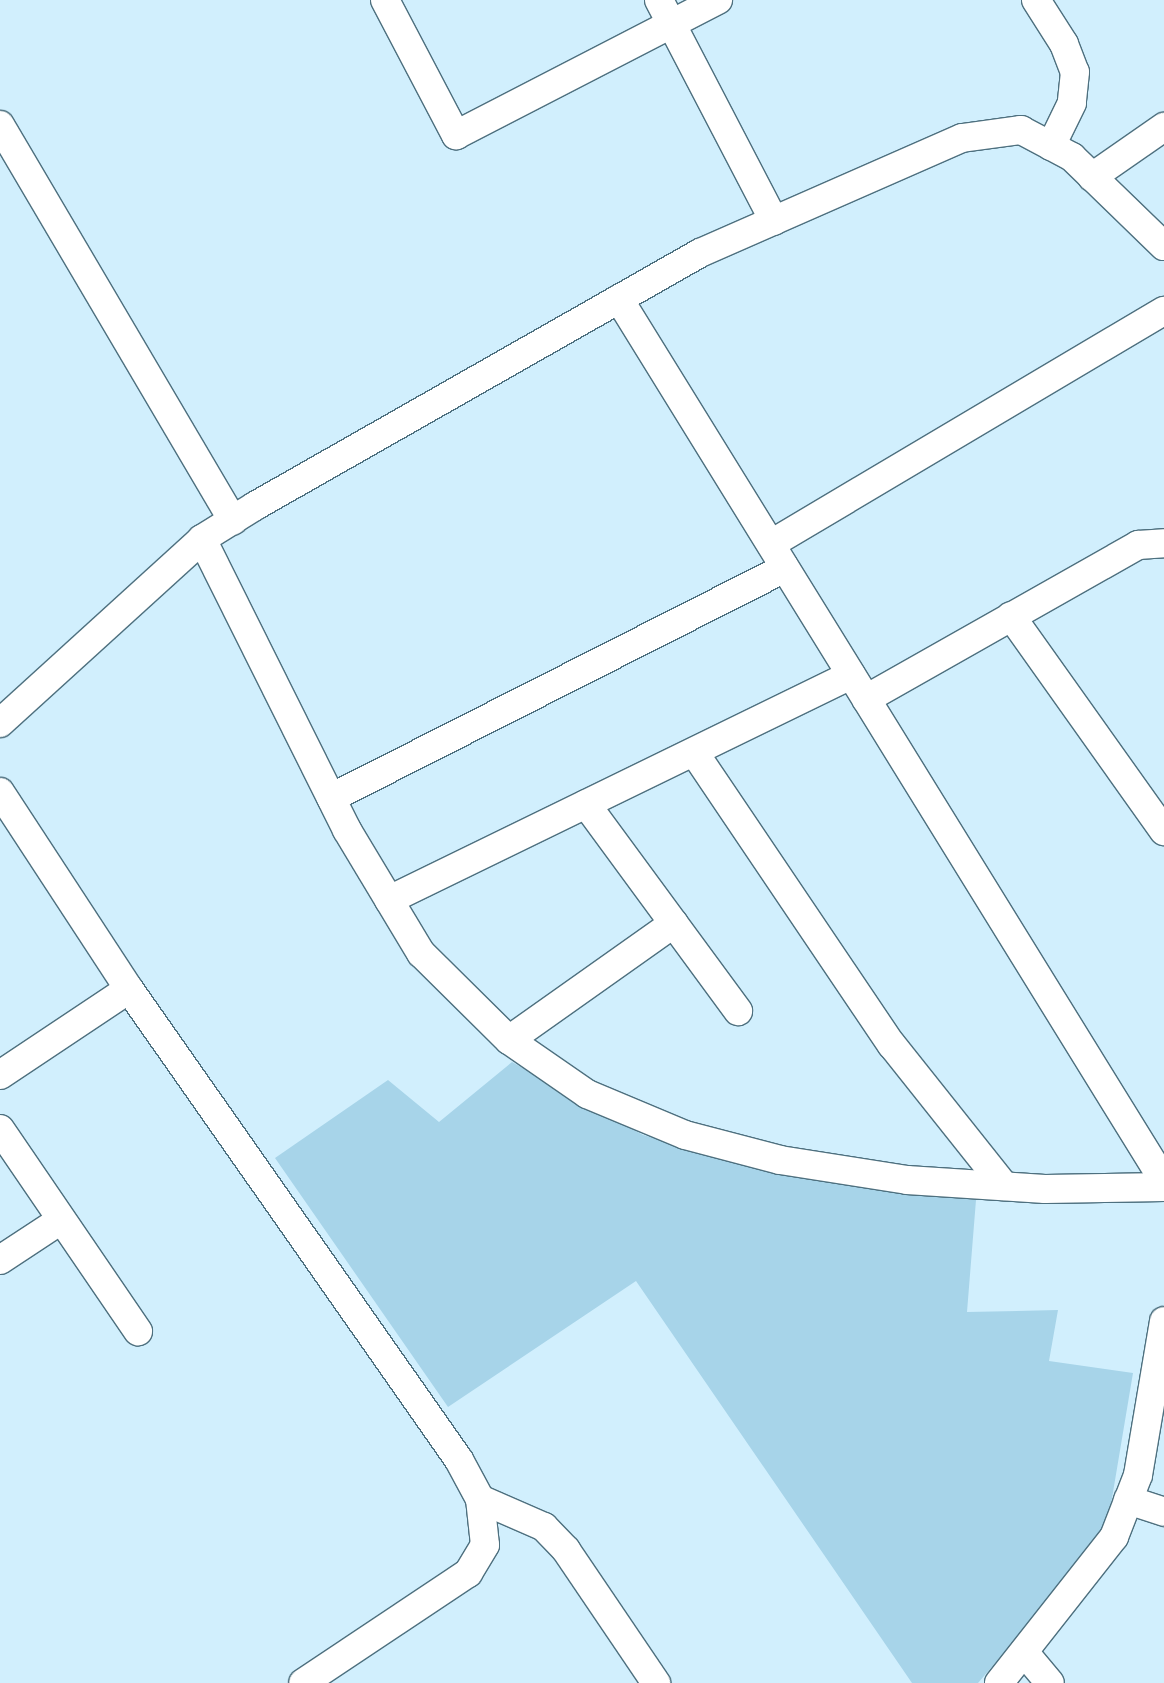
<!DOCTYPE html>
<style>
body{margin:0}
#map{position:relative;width:1164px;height:1683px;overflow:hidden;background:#d1effd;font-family:"DM Sans",sans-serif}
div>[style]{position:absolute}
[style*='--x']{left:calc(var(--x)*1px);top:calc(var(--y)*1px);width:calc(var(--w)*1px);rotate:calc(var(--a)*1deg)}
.green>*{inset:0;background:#a7d4e9}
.roads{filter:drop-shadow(1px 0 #4e707f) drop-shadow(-1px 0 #4e707f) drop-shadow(0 1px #4e707f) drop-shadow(0 -1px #4e707f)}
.minor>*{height:28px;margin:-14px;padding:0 14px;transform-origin:14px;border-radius:14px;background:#fff}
span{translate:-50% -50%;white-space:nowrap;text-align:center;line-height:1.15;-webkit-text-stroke:4px #fff;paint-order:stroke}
</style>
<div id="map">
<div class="green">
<div style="clip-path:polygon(512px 1062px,643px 1135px,778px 1173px,976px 1200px,967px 1312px,1058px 1310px,1049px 1361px,1133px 1373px,1106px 1534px,978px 1683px,912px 1683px,636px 1281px,448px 1407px,275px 1158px,388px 1080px,439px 1122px)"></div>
</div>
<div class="roads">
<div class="minor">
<div style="--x:385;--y:0;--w:153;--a:62.3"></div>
<div style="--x:456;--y:135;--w:295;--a:-27.3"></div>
<div style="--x:659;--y:0;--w:249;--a:62.5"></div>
<div style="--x:1036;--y:0;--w:52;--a:57.5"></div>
<div style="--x:1064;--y:44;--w:30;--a:69"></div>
<div style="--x:1075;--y:72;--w:31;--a:96"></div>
<div style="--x:1072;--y:103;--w:48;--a:116"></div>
<div style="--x:0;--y:125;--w:459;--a:59.5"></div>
<div style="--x:1092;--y:177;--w:88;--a:-34.8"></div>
<div style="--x:619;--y:299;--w:1037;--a:58.29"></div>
<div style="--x:202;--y:539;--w:325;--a:63.5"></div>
<div style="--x:347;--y:830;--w:144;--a:59"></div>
<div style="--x:421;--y:953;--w:124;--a:44.7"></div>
<div style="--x:509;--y:1040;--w:95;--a:34.7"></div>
<div style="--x:587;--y:1094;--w:106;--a:22.7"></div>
<div style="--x:685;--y:1135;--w:98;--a:14.7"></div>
<div style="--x:780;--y:1160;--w:129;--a:8.9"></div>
<div style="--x:907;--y:1180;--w:138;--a:3.7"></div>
<div style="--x:1045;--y:1189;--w:119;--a:-1"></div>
<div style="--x:771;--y:544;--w:457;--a:-30.7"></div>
<div style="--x:1011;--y:616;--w:264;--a:54.6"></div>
<div style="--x:866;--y:699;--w:313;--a:-29.5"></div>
<div style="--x:1138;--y:545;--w:26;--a:-4"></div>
<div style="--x:0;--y:723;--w:273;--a:-42.3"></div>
<div style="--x:202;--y:539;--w:62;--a:-31.9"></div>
<div style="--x:255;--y:506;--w:512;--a:-29.62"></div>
<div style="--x:700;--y:253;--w:286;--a:-23.7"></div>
<div style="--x:962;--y:138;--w:60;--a:-7.7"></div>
<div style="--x:1021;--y:130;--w:58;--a:27.9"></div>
<div style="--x:1072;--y:157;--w:128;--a:44.1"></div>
<div style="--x:694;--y:752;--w:354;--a:56"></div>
<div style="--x:892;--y:1045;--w:180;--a:51.5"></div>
<div style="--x:0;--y:792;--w:235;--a:56.8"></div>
<div style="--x:129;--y:989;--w:575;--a:54.98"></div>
<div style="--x:459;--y:1460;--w:44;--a:61.7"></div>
<div style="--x:480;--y:1499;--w:46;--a:83.8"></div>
<div style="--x:485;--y:1545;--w:33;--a:121"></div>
<div style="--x:468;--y:1573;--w:198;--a:146.3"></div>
<div style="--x:331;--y:798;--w:509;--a:-26.87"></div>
<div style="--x:586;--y:804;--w:257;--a:53.7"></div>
<div style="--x:389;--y:900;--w:514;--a:-25.97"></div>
<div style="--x:509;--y:1040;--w:202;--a:-35.3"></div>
<div style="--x:0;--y:1075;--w:155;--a:-33.7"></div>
<div style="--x:0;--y:1129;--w:245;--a:55.7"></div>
<div style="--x:0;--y:1260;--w:73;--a:-33.3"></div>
<div style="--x:480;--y:1499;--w:70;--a:23.6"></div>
<div style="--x:544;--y:1527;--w:32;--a:46"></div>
<div style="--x:566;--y:1550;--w:161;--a:55.9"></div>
<div style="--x:1128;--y:1500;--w:38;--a:18"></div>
<div style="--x:1024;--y:1652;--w:40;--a:50"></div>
<div style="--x:999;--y:1683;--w:186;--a:-51.8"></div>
<div style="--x:1114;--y:1537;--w:66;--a:-68.8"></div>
<div style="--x:1138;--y:1475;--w:156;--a:-80.4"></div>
</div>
</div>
</div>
